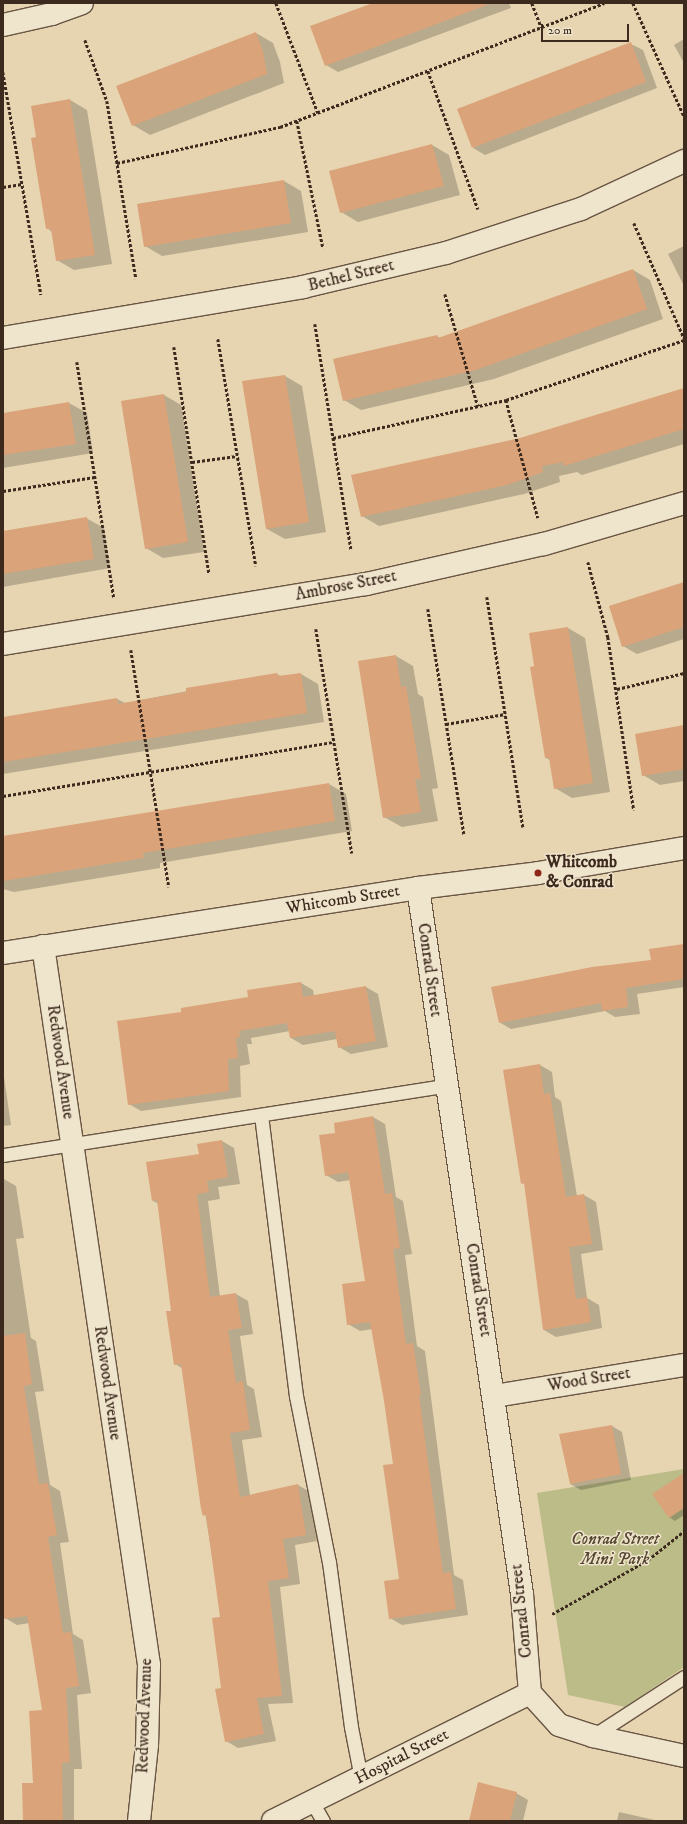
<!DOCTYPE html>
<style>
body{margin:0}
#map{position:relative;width:687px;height:1824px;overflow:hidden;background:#e7d5b1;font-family:"IM FELL DW Pica",serif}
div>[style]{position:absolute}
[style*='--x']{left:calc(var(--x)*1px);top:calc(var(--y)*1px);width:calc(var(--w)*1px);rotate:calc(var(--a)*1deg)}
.green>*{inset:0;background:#bbbc88}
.shadow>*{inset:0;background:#0003}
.building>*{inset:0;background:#dba37a}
.path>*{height:2.5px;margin-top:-1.25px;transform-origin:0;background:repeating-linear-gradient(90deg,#3d2a1e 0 3px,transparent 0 5px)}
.roads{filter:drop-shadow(1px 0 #685543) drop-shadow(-1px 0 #685543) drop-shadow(0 1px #685543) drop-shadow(0 -1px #685543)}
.lane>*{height:13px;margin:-6.5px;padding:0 6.5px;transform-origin:6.5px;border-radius:6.5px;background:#efe4cc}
.street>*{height:22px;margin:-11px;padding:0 11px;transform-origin:11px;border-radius:11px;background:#efe4cc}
.secondary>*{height:22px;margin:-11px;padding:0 11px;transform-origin:11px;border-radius:11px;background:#efe4cc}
.dots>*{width:11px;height:11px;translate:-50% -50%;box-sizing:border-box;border:2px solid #efe4cc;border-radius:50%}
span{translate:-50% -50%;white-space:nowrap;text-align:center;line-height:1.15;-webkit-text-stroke:3px #efe4cc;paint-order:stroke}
.street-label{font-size:17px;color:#3d2a1e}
.poi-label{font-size:17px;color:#3d2a1e;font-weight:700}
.left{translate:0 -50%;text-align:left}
.park-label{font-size:17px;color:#564733;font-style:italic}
.frame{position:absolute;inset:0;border:4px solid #3d2a1e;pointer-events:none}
.scale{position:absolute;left:541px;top:24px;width:88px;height:18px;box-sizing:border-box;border:2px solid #3d2a1e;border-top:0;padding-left:5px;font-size:12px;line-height:14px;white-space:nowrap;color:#3d2a1e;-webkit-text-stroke:3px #efe4cc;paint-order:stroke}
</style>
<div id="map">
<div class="green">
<div style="clip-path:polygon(684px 1469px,684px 1667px,625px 1707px,568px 1695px,537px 1493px)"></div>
</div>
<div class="shadow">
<div style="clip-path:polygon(375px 3px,509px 3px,511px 8px,338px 72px,326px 65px)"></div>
<div style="clip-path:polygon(256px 33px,273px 43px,280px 62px,284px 83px,150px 135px,133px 125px)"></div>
<div style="clip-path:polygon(684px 39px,684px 63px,674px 45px)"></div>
<div style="clip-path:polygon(631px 44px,643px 50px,657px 88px,485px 155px,473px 148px)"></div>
<div style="clip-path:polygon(70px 100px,87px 110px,112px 264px,74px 270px,57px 260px,52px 232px,47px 228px,37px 138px)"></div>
<div style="clip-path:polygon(432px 145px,449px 155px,460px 195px,358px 222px,341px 212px)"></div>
<div style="clip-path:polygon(284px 181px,301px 191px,308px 232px,162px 256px,145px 246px,138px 204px)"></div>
<div style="clip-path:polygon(684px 246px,684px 286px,668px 254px)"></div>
<div style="clip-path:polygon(633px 270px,650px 280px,663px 319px,494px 379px,361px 410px,344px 400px,437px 336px,440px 338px)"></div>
<div style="clip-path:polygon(285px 376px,302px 386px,326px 532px,285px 539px,267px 529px,243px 382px)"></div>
<div style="clip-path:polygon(684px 389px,684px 444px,582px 475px,577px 472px,559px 476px,560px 482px,524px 494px,379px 526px,362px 516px,520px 439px)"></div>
<div style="clip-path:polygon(164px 395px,181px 405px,204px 552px,163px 558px,146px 548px)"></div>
<div style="clip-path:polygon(69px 403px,87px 413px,93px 453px,3px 468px,3px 414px)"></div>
<div style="clip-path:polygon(86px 518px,104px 528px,110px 568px,3px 587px,3px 532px)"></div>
<div style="clip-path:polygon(684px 583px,684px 639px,637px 654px,623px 646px)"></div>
<div style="clip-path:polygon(568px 628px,585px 638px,610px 792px,572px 798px,555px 788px,550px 760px,546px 758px,536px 666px)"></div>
<div style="clip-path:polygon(396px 656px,413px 666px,418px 694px,423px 697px,438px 788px,432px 789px,438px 821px,402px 827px,384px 817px)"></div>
<div style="clip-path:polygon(277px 674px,282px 677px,301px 674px,318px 684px,324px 722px,3px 774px,3px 718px,117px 699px,125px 703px)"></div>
<div style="clip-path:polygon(684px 726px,684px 781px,660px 785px,643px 775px)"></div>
<div style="clip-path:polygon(329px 784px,346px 794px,352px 831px,160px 863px,160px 868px,14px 892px,3px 889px,3px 837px)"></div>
<div style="clip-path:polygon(684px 945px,684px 987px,637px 994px,640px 1014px,615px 1017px,605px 1011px,511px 1029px,499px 1022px,652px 961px)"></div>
<div style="clip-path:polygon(301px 983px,313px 990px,314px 996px,366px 987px,378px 994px,388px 1047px,351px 1054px,339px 1047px,337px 1039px,303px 1045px,291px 1038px,290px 1031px,251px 1038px,252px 1044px,247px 1044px,250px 1064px,240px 1066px,241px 1097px,141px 1111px,129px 1104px,182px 1013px,250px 998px)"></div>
<div style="clip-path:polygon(540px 1065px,552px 1072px,555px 1097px,561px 1101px,577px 1196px,584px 1195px,596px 1202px,603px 1250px,581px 1254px,587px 1298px,599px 1305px,602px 1328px,556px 1337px,544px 1330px,525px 1184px,522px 1183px)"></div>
<div style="clip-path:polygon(3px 1070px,11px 1125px,3px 1126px)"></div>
<div style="clip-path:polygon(373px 1117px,385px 1124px,396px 1197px,403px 1201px,412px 1254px,405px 1255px,417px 1346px,425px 1351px,454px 1575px,463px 1580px,468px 1615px,402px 1625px,390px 1618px,400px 1580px,394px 1465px,385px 1401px,372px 1329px,360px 1331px,348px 1324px,366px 1282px,350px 1180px,338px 1182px,326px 1175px,336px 1133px)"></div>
<div style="clip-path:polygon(222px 1141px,234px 1148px,240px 1184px,218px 1187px,220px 1199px,208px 1201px,220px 1297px,236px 1294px,248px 1301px,253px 1334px,240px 1336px,247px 1385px,254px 1389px,262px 1437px,242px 1440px,250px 1495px,298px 1485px,310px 1492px,317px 1541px,295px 1545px,300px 1584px,280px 1587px,293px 1703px,268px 1704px,276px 1741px,238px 1748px,226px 1741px,222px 1618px,182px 1368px,175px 1364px,172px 1312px,159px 1204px,153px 1201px,200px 1155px,198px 1145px)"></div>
<div style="clip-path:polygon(4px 1179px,16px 1186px,24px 1238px,16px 1239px,31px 1338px,36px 1341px,44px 1391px,35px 1392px,50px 1485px,60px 1491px,69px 1542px,60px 1543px,73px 1634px,83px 1640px,91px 1693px,77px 1695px,82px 1769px,74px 1769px,74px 1821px,24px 1821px,34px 1784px,43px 1711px,30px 1623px,17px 1625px,5px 1618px,3px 1606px)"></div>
<div style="clip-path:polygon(612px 1426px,622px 1432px,631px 1480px,581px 1490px,570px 1484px)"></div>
<div style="clip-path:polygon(684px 1484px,684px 1515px,675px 1521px,669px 1517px)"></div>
<div style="clip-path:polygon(516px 1793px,528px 1800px,523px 1821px,470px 1821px)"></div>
<div style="clip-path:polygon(619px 1812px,659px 1821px,617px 1821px)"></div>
</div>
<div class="building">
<div style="clip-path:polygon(373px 3px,486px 3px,487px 5px,325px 66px,310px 26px)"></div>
<div style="clip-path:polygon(256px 32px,263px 51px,267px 74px,132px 126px,116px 86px)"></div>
<div style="clip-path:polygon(631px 42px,646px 82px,472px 148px,457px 109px)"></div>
<div style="clip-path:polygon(70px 99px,95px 255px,56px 261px,51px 229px,46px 229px,31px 138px,36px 137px,31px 106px)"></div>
<div style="clip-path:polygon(432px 144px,444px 186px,340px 213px,329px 171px)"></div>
<div style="clip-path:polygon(284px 180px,291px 223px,144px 247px,137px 204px)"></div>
<div style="clip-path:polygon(633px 269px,647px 309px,476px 370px,343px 401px,333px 359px,437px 335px,438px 338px)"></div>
<div style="clip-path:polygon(285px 375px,309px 522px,266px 529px,242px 381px)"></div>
<div style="clip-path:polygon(684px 388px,684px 429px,564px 466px,563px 462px,542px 466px,543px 472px,507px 485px,361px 517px,351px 475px,520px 438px)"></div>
<div style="clip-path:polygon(164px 394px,188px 542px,145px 549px,121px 401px)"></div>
<div style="clip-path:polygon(69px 402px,76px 444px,3px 455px,3px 413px)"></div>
<div style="clip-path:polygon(87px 517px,94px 559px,3px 574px,3px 531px)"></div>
<div style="clip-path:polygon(684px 582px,684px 627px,622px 647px,609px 606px)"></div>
<div style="clip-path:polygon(568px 627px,593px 783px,554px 789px,549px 758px,545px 758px,530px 667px,534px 666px,529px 633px)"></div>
<div style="clip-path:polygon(396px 655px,401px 687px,406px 686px,421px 779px,415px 779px,421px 812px,383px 818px,358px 661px)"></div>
<div style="clip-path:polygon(277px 673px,278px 676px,301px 673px,307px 713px,3px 762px,3px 717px,117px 698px,118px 704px,186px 692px,186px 688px)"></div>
<div style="clip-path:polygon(684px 725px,684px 769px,642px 776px,635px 734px)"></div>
<div style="clip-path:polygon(329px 783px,335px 821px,143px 853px,144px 858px,3px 881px,3px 836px)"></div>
<div style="clip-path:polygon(684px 944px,684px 979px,626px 988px,628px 1007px,602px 1011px,601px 1003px,499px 1023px,491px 987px,592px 967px,651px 960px,649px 949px)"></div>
<div style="clip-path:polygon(301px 982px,303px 997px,366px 986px,376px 1041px,338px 1048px,335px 1031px,290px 1038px,287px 1023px,239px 1031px,240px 1037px,236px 1038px,238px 1058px,228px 1059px,229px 1091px,128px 1105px,117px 1021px,181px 1012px,181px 1008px,248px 997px,247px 990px)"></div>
<div style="clip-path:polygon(540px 1064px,544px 1094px,550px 1093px,566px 1197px,584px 1194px,592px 1244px,569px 1247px,576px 1299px,587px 1297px,591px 1322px,543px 1330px,524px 1183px,521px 1184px,503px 1070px)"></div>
<div style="clip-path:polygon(373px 1116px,385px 1194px,392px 1193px,400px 1248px,393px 1249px,406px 1344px,413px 1343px,421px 1395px,419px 1395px,443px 1573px,451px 1572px,456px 1609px,389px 1619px,384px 1581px,399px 1579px,383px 1465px,393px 1464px,384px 1401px,370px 1322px,347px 1325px,342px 1284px,365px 1281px,348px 1172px,325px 1176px,319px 1135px,335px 1133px,334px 1123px)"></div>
<div style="clip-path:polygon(222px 1140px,228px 1177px,207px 1181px,209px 1192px,197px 1194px,210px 1297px,236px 1293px,242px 1328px,228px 1330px,236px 1383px,243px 1381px,250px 1430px,230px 1433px,240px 1497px,298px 1484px,306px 1535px,283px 1539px,289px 1578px,268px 1581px,282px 1696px,257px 1698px,264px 1734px,225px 1742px,215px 1689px,221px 1688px,212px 1618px,220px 1617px,206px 1515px,203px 1516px,201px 1509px,181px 1364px,174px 1365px,166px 1311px,171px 1311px,157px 1200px,152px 1201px,146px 1162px,199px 1154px,197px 1144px)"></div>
<div style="clip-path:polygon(25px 1333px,32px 1384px,24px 1386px,39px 1484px,48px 1483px,57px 1535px,48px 1537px,63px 1633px,71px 1632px,79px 1686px,66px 1688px,70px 1762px,62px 1763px,63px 1821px,23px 1821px,22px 1783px,33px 1783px,29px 1711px,42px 1710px,27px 1616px,3px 1619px,3px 1336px)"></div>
<div style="clip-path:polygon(612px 1425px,621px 1474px,570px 1484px,559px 1434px)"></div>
<div style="clip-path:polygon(684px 1473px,684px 1508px,669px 1518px,652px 1494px)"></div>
<div style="clip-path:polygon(478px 1782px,517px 1792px,510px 1821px,469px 1821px)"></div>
</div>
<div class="path">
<div style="--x:276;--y:3;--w:118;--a:69.1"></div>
<div style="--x:532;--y:3;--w:26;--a:69"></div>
<div style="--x:633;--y:3;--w:124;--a:65.7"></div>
<div style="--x:85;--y:40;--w:65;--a:70.2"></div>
<div style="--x:107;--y:101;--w:180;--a:80.7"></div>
<div style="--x:428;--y:71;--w:147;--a:70.1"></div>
<div style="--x:3;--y:72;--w:226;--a:80.3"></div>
<div style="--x:297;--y:121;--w:130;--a:78.4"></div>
<div style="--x:117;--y:163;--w:167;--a:-12.5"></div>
<div style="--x:280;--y:127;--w:347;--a:-20.9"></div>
<div style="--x:3;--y:187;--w:19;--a:-9"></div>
<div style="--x:634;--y:223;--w:125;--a:66.5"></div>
<div style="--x:445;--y:294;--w:117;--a:73.6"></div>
<div style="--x:315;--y:324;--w:228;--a:80.9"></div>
<div style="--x:218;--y:339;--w:230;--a:80.5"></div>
<div style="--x:174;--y:347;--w:229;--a:81.2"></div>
<div style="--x:77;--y:362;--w:238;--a:81.1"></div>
<div style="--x:506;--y:400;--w:122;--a:74.8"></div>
<div style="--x:333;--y:438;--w:177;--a:-12.4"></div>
<div style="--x:506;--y:400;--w:188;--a:-18.6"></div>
<div style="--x:192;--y:462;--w:45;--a:-7.6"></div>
<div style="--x:3;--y:491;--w:93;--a:-8.7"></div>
<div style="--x:588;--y:562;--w:78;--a:75.1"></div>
<div style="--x:608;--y:637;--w:175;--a:81.5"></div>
<div style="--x:487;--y:597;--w:233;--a:81.1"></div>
<div style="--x:428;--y:609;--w:229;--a:80.9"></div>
<div style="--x:316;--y:629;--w:227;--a:80.9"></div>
<div style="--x:131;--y:650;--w:240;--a:80.9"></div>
<div style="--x:617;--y:689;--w:69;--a:-13.4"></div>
<div style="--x:446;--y:724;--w:60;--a:-9.6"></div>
<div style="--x:3;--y:796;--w:335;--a:-9.3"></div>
<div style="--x:552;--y:1614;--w:110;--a:-29.4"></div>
<div style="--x:648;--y:1560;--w:46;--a:-38.9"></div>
</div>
<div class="roads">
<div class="lane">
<div style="--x:261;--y:1115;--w:283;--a:82.9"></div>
<div style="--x:296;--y:1396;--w:169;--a:78.8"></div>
<div style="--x:329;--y:1562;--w:166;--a:82.4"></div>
<div style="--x:351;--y:1727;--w:52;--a:78.9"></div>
<div style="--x:3;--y:1155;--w:448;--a:-8.9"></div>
<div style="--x:593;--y:1736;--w:108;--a:-33"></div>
<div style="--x:312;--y:1802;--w:22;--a:60"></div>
</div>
<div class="street">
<div style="--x:3;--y:25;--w:50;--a:-12.7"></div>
<div style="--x:52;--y:14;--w:32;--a:-20"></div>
<div style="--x:3;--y:338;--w:304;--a:-9.6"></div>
<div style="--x:303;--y:287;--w:147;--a:-13.4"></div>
<div style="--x:446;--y:253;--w:142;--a:-18.1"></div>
<div style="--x:581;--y:209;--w:114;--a:-25"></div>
<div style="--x:3;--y:644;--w:368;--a:-9.4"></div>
<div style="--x:366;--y:584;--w:182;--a:-12.7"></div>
<div style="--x:544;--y:544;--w:146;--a:-16.3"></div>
<div style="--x:418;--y:888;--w:714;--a:81.62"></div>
<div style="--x:522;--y:1594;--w:99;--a:85.4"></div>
<div style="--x:43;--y:946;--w:727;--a:81.61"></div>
<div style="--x:149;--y:1665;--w:80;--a:91.4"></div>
<div style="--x:147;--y:1745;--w:76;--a:96"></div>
<div style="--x:494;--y:1396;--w:193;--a:-9.3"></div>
<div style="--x:530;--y:1693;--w:43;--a:47.8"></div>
<div style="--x:559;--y:1725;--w:36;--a:18"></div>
<div style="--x:593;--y:1736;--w:93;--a:12.4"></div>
<div style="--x:273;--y:1821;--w:287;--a:-26.5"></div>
</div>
<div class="secondary">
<div style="--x:3;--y:953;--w:420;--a:-8.9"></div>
<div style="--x:418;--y:888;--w:121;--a:-7.1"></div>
<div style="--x:538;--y:873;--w:148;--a:-9.7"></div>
</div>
</div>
<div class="dots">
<div style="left:538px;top:873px;background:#8f2418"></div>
</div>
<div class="street-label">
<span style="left:351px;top:276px;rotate:-14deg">Bethel Street</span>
<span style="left:346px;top:586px;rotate:-11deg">Ambrose Street</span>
<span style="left:343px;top:900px;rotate:-9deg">Whitcomb Street</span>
<span style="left:429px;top:970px;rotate:82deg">Conrad Street</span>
<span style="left:60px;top:1062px;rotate:82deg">Redwood Avenue</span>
<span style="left:478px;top:1290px;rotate:81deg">Conrad Street</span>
<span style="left:589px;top:1380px;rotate:-9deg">Wood Street</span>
<span style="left:107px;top:1383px;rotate:82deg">Redwood Avenue</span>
<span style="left:522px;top:1611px;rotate:-96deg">Conrad Street</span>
<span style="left:145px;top:1716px;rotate:-88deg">Redwood Avenue</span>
<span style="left:402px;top:1757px;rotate:-27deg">Hospital Street</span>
</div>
<div class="poi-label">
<span class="left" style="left:546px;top:873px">Whitcomb<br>&amp; Conrad</span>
</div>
<div class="park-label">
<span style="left:615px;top:1550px">Conrad Street<br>Mini Park</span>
</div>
<div class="frame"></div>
<div class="scale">20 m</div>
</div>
